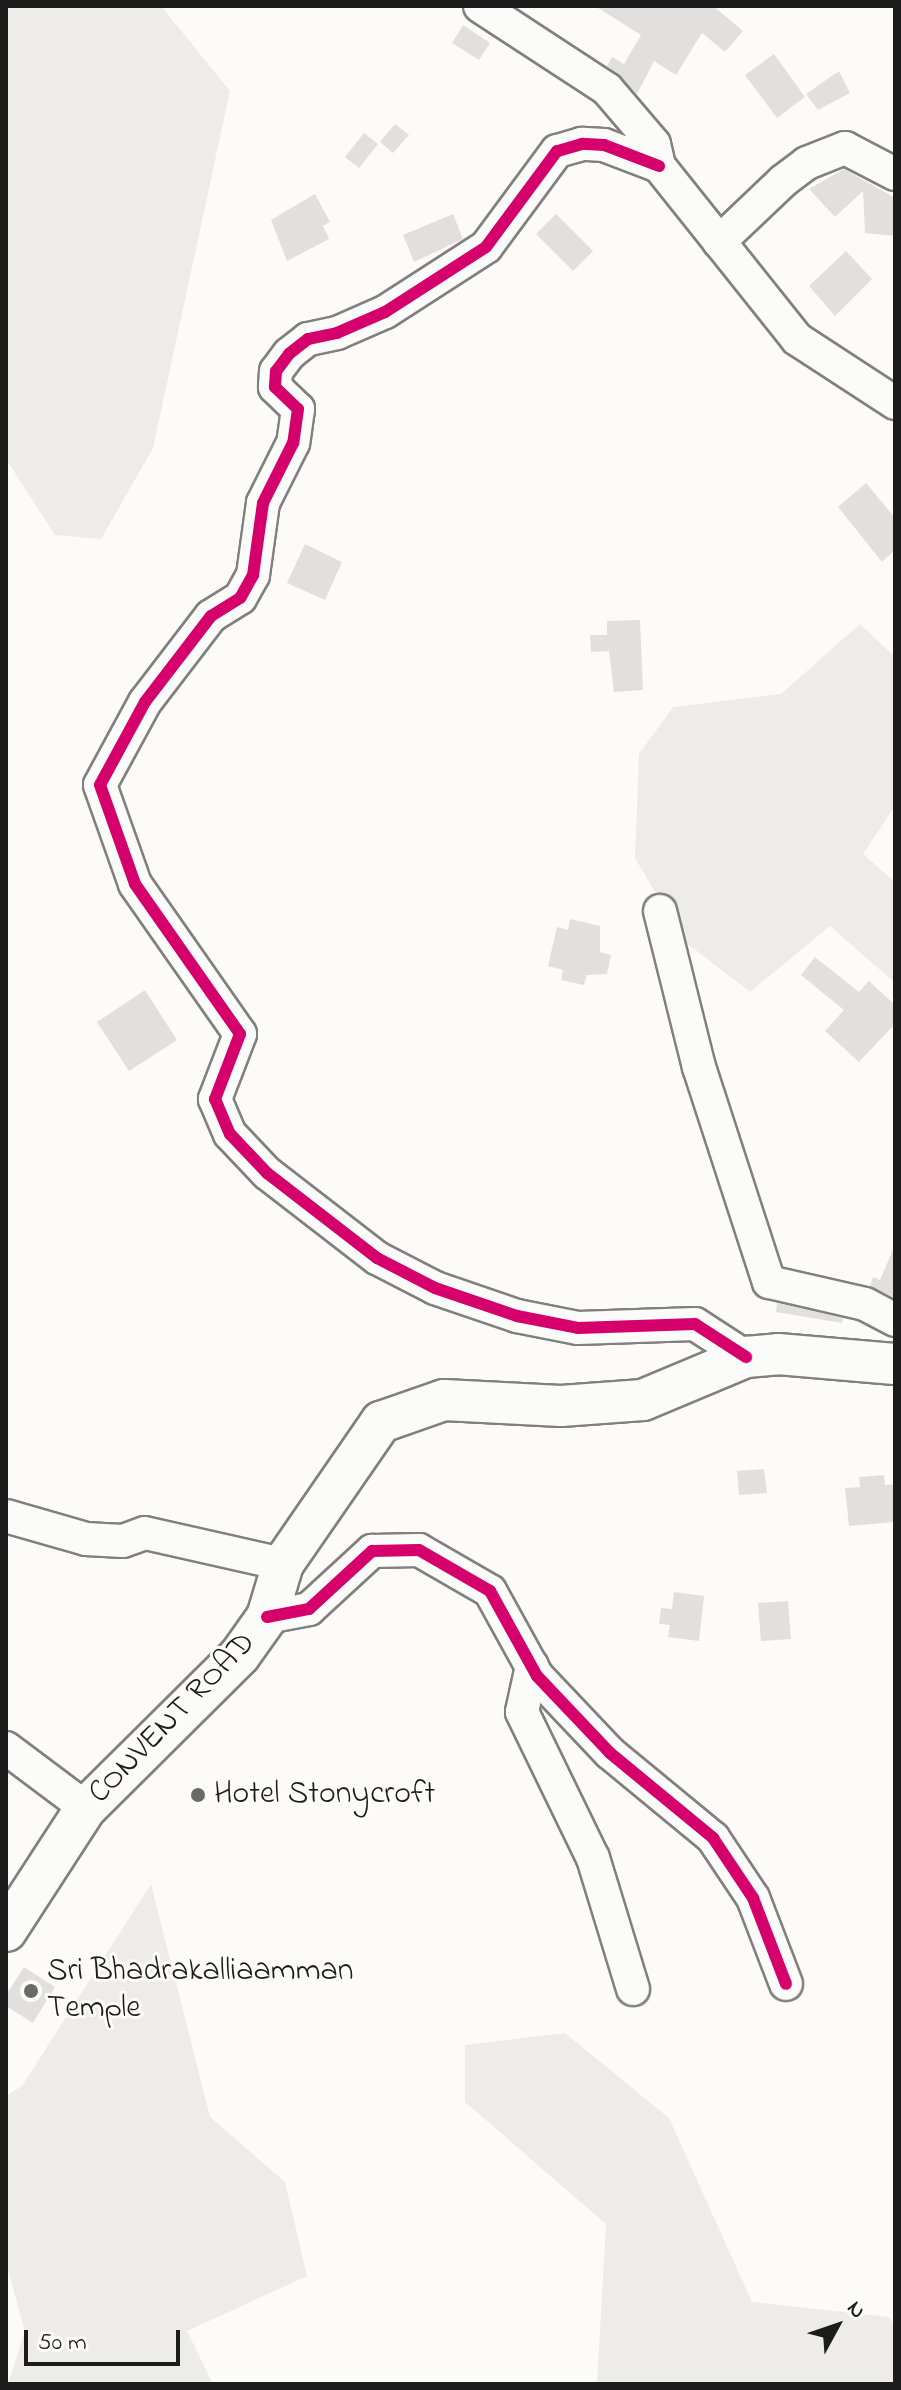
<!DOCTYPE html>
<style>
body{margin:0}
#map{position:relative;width:901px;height:2390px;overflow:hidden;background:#fcfbf8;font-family:"Indie Flower",sans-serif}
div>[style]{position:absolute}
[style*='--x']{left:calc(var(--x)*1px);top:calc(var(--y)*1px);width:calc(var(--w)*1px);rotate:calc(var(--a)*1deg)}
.green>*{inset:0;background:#edece8}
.building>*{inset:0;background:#e1e0de}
.roads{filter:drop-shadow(2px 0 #81807f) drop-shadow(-2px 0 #81807f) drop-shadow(0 2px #81807f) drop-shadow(0 -2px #81807f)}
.minor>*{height:32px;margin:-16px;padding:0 16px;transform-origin:16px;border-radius:16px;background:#fbfbf9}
.major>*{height:40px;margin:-20px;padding:0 20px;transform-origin:20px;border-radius:20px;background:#fbfbf9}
.cycleway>*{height:12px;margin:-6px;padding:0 6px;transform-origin:6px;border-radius:6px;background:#d6006c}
.dots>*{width:22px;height:22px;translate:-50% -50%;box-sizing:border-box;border:4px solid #fdfcf7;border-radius:50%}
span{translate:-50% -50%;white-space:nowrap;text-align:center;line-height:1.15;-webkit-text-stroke:6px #fdfcf7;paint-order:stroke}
.street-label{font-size:32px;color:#1c1c1c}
.poi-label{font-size:32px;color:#1c1c1c}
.left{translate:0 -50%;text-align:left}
.frame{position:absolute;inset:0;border:8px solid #1c1c1c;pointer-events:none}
.north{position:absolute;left:797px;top:2286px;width:80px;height:80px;-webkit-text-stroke:6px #fdfcf7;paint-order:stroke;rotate:50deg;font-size:22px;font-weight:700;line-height:32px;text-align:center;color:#1c1c1c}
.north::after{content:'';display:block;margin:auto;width:28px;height:36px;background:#1c1c1c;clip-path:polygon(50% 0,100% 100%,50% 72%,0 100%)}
.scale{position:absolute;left:24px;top:2330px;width:156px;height:36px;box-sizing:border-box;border:4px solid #1c1c1c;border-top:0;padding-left:10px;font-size:24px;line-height:28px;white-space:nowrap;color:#1c1c1c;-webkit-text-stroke:6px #fdfcf7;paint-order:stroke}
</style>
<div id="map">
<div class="green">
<div style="clip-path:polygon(6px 6px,161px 6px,230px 91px,153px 448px,101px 539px,55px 535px,6px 459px)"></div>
<div style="clip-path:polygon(860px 624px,895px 657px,895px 806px,863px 854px,895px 882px,895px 983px,830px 926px,750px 992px,684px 941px,635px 858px,639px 754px,673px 707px,781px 694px)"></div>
<div style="clip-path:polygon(151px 1884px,210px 2117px,285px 2182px,307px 2276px,187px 2331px,213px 2384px,8px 2384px,25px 2331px,6px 2263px,6px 2096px,22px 2086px)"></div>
<div style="clip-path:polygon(565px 2033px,669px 2118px,752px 2302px,889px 2317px,895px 2326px,895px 2384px,597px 2384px,606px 2224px,465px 2102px,465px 2045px)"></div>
</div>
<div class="building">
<div style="clip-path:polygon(595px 6px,713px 6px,743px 31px,725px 52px,702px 33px,676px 75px,654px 61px,637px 94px,607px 66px,612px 57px,624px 64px,641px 35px)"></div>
<div style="clip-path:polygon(463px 25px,490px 43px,479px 60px,452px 43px)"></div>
<div style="clip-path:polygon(774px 54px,805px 97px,777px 118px,745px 75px)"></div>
<div style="clip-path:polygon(839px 71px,850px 93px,818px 110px,806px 94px)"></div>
<div style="clip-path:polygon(395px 124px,409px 135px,393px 153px,380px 142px)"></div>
<div style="clip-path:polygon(364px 133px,378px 144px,359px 168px,345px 157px)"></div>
<div style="clip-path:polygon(844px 169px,895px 198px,895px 236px,865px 233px,863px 191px,835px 217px,809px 189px)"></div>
<div style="clip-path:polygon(315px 194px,330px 222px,323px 226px,329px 239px,287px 261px,271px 220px)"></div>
<div style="clip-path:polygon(453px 214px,463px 239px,414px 262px,403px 235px)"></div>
<div style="clip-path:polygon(556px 214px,593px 251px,573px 271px,536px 234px)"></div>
<div style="clip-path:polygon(846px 251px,872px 279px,835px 316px,809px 286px)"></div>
<div style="clip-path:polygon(866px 483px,895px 518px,895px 550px,882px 562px,838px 507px)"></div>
<div style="clip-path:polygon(305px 544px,342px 562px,325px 600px,287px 583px)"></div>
<div style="clip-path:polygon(640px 620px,643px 690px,614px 692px,609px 651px,591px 652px,590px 635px,607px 635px,607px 621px)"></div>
<div style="clip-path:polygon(570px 919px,600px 926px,600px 952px,611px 955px,607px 974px,587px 975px,584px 985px,561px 980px,563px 970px,548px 966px,557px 927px,568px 930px)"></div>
<div style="clip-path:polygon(815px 957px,859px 992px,869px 981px,895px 1005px,895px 1024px,859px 1062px,825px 1031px,844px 1010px,801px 975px)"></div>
<div style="clip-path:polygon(145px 990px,177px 1040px,129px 1071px,97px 1022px)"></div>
<div style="clip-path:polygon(895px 1245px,895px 1298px,870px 1286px,873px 1277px,880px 1280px)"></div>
<div style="clip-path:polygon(777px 1303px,843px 1318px,842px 1323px,776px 1312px)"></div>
<div style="clip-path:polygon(764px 1469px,767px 1493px,739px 1495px,737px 1471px)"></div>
<div style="clip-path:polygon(884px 1475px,885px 1485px,895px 1484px,895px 1522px,849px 1526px,845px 1488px,860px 1487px,859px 1477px)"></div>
<div style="clip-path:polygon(674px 1592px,704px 1596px,699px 1641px,668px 1637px,670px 1625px,659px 1624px,661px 1608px,672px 1609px)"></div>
<div style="clip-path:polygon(788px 1601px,791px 1639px,761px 1641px,758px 1603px)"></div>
<div style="clip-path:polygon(24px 1967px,55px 1987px,33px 2023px,6px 2006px,6px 1995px)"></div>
</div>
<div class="roads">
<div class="minor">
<div style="--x:480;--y:6;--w:152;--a:33.2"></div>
<div style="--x:607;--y:89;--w:72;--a:49.5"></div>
<div style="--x:654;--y:144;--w:23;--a:77"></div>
<div style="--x:659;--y:166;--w:221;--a:51.4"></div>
<div style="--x:797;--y:339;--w:117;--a:33.1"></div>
<div style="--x:659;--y:166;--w:59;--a:-159.1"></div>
<div style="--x:604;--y:145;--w:22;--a:-177"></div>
<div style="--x:582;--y:144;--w:26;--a:164"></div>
<div style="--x:557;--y:151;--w:119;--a:126.5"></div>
<div style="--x:486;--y:247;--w:120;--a:147.2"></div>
<div style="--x:385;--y:312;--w:52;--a:156.4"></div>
<div style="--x:337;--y:333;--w:30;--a:168"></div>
<div style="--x:308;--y:339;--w:24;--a:142"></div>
<div style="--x:289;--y:354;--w:21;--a:127"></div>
<div style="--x:276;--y:371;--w:16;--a:94"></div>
<div style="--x:275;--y:387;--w:32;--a:44"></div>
<div style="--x:298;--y:409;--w:34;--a:98"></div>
<div style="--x:293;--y:443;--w:67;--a:116.6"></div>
<div style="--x:263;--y:503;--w:73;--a:97.9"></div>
<div style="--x:253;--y:575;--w:26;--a:119"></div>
<div style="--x:240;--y:598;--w:34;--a:148"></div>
<div style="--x:211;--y:616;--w:108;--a:127.5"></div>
<div style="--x:145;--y:702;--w:94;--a:118.5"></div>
<div style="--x:100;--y:785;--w:105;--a:70.5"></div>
<div style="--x:135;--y:884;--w:183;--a:55"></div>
<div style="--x:240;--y:1034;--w:70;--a:111"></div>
<div style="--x:215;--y:1099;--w:38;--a:67"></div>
<div style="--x:230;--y:1134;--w:54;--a:46.5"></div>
<div style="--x:267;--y:1173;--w:139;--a:37.7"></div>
<div style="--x:377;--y:1258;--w:65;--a:27.3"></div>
<div style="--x:435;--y:1288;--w:87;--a:18.9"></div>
<div style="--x:517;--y:1316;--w:62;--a:11.1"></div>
<div style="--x:578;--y:1328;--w:117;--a:-2"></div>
<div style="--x:695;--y:1324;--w:61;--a:32.9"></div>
<div style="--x:719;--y:242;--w:88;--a:-43.6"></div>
<div style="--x:783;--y:181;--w:30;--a:-37"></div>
<div style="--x:807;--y:163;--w:41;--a:-21.5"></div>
<div style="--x:845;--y:148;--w:56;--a:27.5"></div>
<div style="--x:660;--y:911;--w:161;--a:76"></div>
<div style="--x:699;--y:1067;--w:226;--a:72"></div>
<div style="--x:769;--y:1282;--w:98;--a:12.9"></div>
<div style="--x:865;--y:1304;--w:34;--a:28"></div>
<div style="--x:6;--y:1516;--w:83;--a:16"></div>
<div style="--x:86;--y:1539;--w:37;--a:3"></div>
<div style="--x:123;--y:1541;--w:23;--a:-20"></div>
<div style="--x:145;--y:1533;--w:141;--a:12.7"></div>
<div style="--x:267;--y:1617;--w:43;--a:-10.8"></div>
<div style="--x:309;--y:1609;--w:86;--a:-42.6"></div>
<div style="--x:372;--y:1551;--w:47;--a:-1.2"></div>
<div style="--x:419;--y:1550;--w:82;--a:30"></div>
<div style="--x:490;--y:1591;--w:97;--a:61.1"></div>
<div style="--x:537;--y:1676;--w:106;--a:46.5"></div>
<div style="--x:610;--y:1753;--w:134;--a:39.5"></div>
<div style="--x:713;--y:1838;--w:72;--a:56.3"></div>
<div style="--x:753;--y:1898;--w:92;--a:69"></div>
<div style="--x:532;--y:1666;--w:47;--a:102.3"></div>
<div style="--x:522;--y:1712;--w:162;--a:64.1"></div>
<div style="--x:593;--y:1858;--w:137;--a:73"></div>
<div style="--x:6;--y:1748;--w:100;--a:36.9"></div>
</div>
<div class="major">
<div style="--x:6;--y:1931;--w:147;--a:-57"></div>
<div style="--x:86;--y:1808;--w:217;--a:-44.8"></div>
<div style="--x:240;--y:1655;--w:47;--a:-54.6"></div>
<div style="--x:267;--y:1617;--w:55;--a:-73.2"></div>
<div style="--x:283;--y:1564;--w:173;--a:-55.4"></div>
<div style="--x:381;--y:1422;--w:67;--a:-19.2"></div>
<div style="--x:444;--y:1400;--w:117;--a:2.9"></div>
<div style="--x:561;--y:1406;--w:82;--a:-4.2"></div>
<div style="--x:643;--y:1400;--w:112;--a:-22.7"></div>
<div style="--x:746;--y:1357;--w:32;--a:-5"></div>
<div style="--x:778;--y:1354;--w:117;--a:4.9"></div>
</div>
</div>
<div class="cycleway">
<div style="--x:659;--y:166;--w:59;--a:-159.1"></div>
<div style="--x:604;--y:145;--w:22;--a:-177"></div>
<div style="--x:582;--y:144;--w:26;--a:164"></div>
<div style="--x:557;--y:151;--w:119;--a:126.5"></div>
<div style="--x:486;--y:247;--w:120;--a:147.2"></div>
<div style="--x:385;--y:312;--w:52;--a:156.4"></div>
<div style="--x:337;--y:333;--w:30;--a:168"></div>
<div style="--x:308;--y:339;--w:24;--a:142"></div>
<div style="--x:289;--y:354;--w:21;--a:127"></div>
<div style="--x:276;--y:371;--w:16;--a:94"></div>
<div style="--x:275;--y:387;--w:32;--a:44"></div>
<div style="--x:298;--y:409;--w:34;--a:98"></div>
<div style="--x:293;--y:443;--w:67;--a:116.6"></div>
<div style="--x:263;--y:503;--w:73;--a:97.9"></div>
<div style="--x:253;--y:575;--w:26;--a:119"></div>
<div style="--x:240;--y:598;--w:34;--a:148"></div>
<div style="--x:211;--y:616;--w:108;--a:127.5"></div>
<div style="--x:145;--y:702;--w:94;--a:118.5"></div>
<div style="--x:100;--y:785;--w:105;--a:70.5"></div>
<div style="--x:135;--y:884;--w:183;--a:55"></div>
<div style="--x:240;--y:1034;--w:70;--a:111"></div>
<div style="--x:215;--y:1099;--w:38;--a:67"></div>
<div style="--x:230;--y:1134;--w:54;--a:46.5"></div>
<div style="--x:267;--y:1173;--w:139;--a:37.7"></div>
<div style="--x:377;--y:1258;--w:65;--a:27.3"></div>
<div style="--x:435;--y:1288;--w:87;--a:18.9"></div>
<div style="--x:517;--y:1316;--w:62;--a:11.1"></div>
<div style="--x:578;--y:1328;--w:117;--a:-2"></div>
<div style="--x:695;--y:1324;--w:61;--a:32.9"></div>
<div style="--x:267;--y:1617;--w:43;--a:-10.8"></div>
<div style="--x:309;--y:1609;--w:86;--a:-42.6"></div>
<div style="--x:372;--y:1551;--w:47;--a:-1.2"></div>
<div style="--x:419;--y:1550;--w:82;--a:30"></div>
<div style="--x:490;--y:1591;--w:97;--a:61.1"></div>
<div style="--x:537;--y:1676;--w:106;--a:46.5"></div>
<div style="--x:610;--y:1753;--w:134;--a:39.5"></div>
<div style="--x:713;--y:1838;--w:72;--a:56.3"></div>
<div style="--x:753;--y:1898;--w:92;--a:69"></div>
</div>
<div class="dots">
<div style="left:198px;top:1795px;background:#6a6a69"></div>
<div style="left:31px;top:1991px;background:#6a6a69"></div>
</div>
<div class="street-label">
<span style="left:173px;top:1719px;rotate:-46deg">CONVENT ROAD</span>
</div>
<div class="poi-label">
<span class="left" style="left:214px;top:1795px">Hotel Stonycroft</span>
<span class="left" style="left:47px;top:1991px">Sri Bhadrakalliaamman<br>Temple</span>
</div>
<div class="frame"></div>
<div class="north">N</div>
<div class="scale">50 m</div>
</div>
